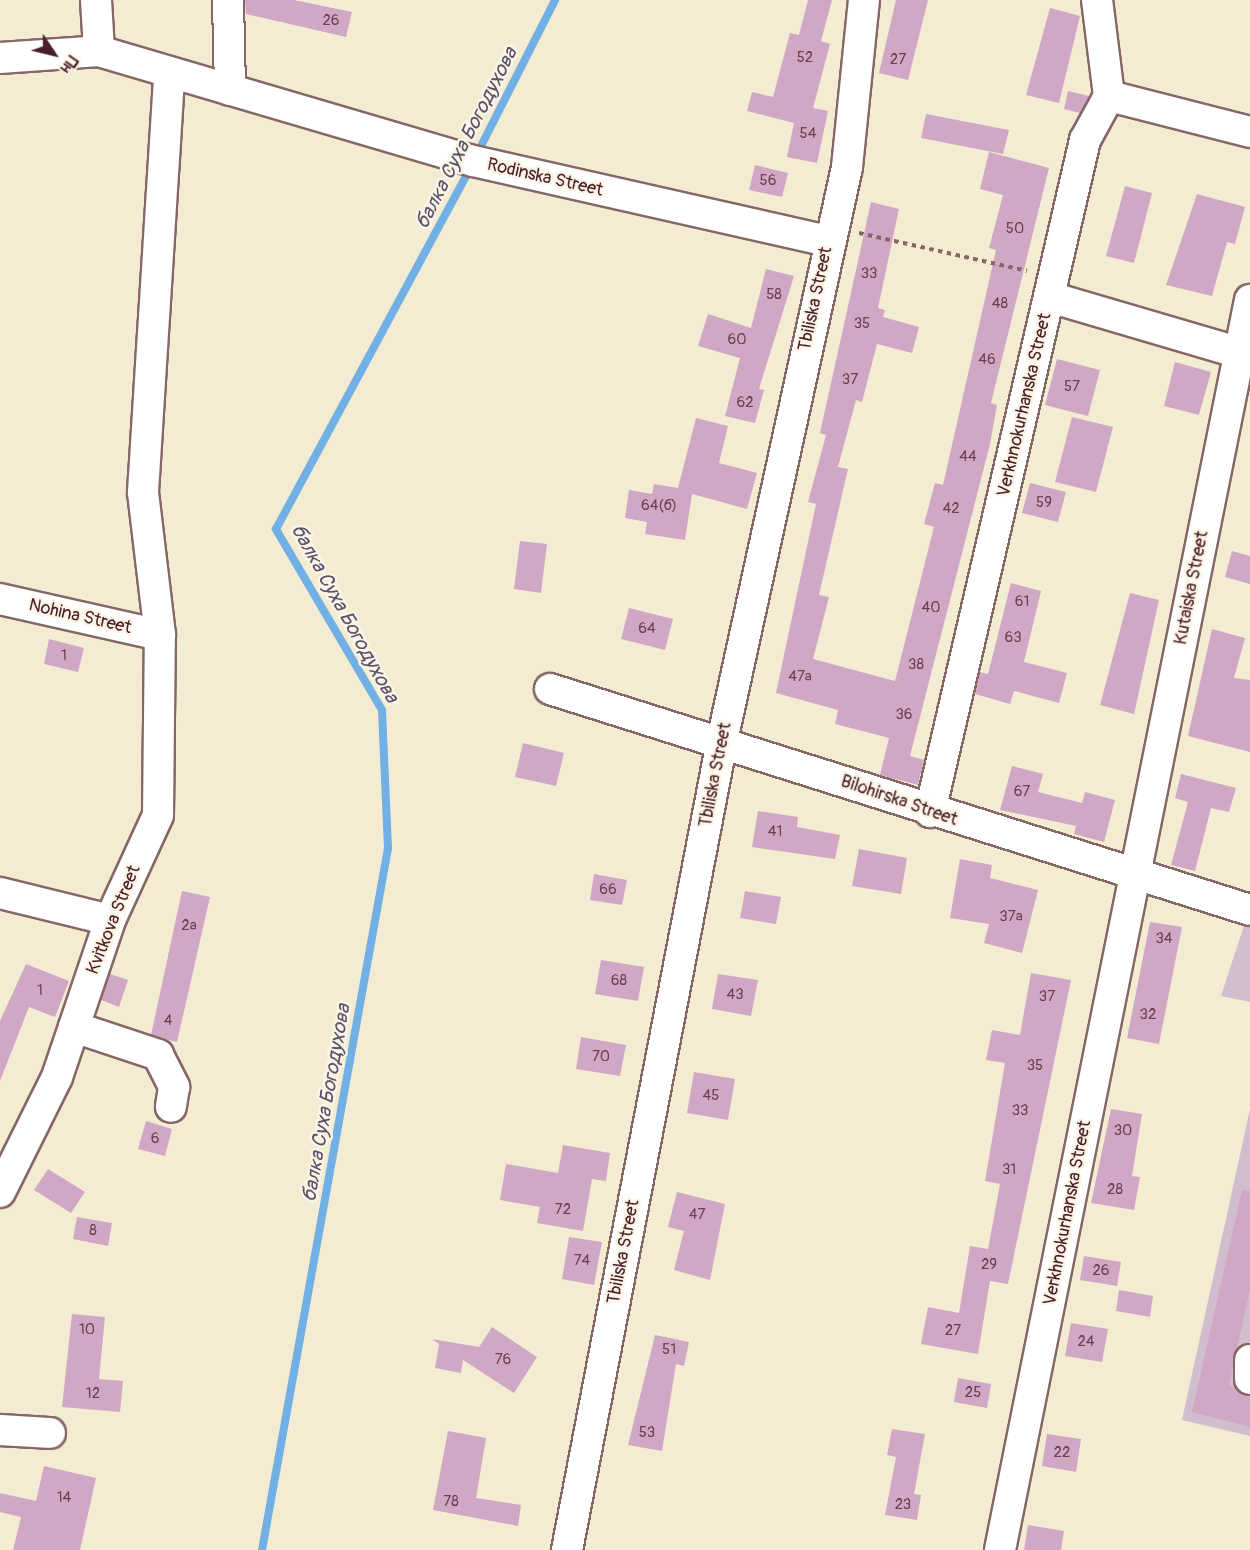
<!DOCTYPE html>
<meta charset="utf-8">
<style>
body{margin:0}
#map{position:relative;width:1250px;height:1550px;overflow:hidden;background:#f3ecd3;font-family:Pangolin,sans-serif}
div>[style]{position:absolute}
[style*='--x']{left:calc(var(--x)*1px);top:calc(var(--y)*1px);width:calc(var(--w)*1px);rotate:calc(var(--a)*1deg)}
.industrial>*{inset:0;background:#d0bdce}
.stream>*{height:8px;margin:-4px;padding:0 4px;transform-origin:4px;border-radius:4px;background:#71b0e5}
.building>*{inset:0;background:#d0a8c5}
.path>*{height:4px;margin-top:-2px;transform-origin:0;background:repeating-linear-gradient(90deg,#856766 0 4.5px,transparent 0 9px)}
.roads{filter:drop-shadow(2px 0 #856766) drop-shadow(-2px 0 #856766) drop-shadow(0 2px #856766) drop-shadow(0 -2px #856766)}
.minor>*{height:30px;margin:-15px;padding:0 15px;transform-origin:15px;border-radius:15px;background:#fff}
span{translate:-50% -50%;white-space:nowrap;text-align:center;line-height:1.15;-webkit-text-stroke:5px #fcf5e5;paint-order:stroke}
.number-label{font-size:15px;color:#6c4152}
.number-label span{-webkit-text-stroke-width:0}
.street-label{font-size:18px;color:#4a1f2b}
.water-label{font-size:20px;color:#58526c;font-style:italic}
.north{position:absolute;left:24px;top:24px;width:60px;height:60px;-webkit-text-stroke:4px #fcf5e5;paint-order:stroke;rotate:125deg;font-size:16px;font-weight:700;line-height:24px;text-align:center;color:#4a1f2b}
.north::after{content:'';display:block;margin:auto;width:21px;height:27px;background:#4a1f2b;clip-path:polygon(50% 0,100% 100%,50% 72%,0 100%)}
</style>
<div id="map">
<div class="industrial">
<div style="clip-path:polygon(1250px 907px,1250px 1002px,1221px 996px)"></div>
<div style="clip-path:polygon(1250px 1109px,1250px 1436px,1182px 1420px)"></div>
</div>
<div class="stream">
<div style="--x:477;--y:154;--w:173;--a:-63.1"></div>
<div style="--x:262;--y:1550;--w:713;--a:-79.82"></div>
<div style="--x:388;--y:848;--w:138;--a:-92.5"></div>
<div style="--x:382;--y:710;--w:210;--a:-120.4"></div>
<div style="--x:276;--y:529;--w:410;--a:-61.7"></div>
</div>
<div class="building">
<div style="clip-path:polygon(245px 0,294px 0,352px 12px,346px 37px,246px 14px)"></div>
<div style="clip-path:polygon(808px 0,832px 0,821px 41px,830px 44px,813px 108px,828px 111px,817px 163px,787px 157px,794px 123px,747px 111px,752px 92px,773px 97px,790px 33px,799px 35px)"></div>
<div style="clip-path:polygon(896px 0,928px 0,908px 80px,879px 73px)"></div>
<div style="clip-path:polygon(1050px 8px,1080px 16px,1059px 103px,1026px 95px)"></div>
<div style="clip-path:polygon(1068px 91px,1089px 96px,1080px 113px,1064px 109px)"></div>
<div style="clip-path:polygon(926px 114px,1009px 130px,1003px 154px,921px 138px)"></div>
<div style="clip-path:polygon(989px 152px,1049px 168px,991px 403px,997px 405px,990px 444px,910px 756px,924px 760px,918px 785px,880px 775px,889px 738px,835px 724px,838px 710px,776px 693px,816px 504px,808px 502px,826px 435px,820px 433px,871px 202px,899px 209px,878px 308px,885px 310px,883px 317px,919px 327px,912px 353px,877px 344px,862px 402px,856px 400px,838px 467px,848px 469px,819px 595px,829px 597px,813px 659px,895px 681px,934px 527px,924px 524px,935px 483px,943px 485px,996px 250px,989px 248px,1003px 195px,980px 189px)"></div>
<div style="clip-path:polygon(755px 165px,788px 173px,782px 197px,749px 190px)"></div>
<div style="clip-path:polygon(1125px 186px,1152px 193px,1134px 263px,1106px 256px)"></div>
<div style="clip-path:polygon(1197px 194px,1245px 207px,1235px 244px,1227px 242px,1212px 296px,1166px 285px)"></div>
<div style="clip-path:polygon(766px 269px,794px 276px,759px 389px,764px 390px,755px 423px,725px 416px,740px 358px,698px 346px,708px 314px,751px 328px)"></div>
<div style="clip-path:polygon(1057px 359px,1100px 370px,1088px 416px,1045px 405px)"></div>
<div style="clip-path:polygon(1175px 362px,1211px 372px,1199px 415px,1164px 406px)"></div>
<div style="clip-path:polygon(1072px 417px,1113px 427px,1096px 492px,1055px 482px)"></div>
<div style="clip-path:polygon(696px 418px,728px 426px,719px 463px,757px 473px,747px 509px,692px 494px,685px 540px,645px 534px,647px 522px,625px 518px,629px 490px,652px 494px,654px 484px,678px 488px)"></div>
<div style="clip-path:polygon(1030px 483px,1066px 492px,1058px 522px,1022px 513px)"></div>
<div style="clip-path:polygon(520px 541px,547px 544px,541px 593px,514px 589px)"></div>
<div style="clip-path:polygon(1232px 551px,1250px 556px,1250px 584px,1225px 577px)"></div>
<div style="clip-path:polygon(1011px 583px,1041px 591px,1024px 662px,1067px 673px,1059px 703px,1014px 691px,1010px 704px,975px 694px,980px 672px,988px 674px)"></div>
<div style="clip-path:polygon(1130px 593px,1159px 600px,1134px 714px,1100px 705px)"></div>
<div style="clip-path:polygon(629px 608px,673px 619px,665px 650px,621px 639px)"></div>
<div style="clip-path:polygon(1212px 629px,1245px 638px,1234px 678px,1250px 680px,1250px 752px,1188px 736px)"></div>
<div style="clip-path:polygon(49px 639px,84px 648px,78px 672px,44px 664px)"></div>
<div style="clip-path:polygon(523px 743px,564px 753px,556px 786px,515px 777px)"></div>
<div style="clip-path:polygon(1012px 766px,1043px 774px,1038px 792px,1082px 803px,1085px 792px,1115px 800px,1104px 842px,1074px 834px,1076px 826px,1000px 810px)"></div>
<div style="clip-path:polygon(1181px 774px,1236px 788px,1229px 812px,1211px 808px,1195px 871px,1171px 865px,1188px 802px,1175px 798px)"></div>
<div style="clip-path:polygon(758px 811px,798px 817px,797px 827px,840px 835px,835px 859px,752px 847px)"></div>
<div style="clip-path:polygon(859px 849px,907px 858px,901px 894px,852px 886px)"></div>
<div style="clip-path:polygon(960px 859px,992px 865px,990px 878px,1038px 890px,1022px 953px,984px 943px,989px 924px,950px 918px)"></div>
<div style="clip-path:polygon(594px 874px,627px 880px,622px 905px,590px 900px)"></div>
<div style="clip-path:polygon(182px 891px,210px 897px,177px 1042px,151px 1035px)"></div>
<div style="clip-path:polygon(745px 891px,781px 897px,776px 924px,740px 918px)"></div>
<div style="clip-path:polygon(1150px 922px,1182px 927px,1159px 1044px,1127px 1038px)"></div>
<div style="clip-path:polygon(601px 960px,644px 967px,638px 1001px,595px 994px)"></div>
<div style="clip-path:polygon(26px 964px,69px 981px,55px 1017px,29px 1007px,0 1081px,0 1021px)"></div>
<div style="clip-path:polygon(1031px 973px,1071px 980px,1008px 1284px,990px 1281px,978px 1354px,921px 1344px,928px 1307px,959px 1313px,970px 1246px,988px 1249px,1000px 1184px,985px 1181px,1005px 1063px,986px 1060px,992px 1030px,1020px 1035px)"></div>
<div style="clip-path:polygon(110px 974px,128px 980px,119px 1007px,101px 1000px)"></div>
<div style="clip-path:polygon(718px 974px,758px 980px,751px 1016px,712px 1009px)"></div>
<div style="clip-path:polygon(581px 1037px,626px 1045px,620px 1076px,576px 1069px)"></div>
<div style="clip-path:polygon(694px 1072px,735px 1079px,728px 1120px,687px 1113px)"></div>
<div style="clip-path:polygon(1111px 1109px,1142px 1114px,1132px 1176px,1140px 1177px,1134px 1210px,1091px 1203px)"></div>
<div style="clip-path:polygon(146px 1121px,172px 1129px,165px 1156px,138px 1149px)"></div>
<div style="clip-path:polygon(563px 1145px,610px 1153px,606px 1181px,592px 1179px,583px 1231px,537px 1223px,540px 1207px,500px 1200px,506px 1164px,558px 1173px)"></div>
<div style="clip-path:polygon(48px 1169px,85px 1192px,71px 1213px,34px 1190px)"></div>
<div style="clip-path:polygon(1242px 1190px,1250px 1191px,1250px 1289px,1229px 1385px,1250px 1396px,1250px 1427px,1192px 1412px)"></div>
<div style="clip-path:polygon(677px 1192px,725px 1204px,710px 1280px,674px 1270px,684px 1231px,668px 1227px)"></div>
<div style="clip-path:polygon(77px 1217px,112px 1223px,108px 1246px,73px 1239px)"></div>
<div style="clip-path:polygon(569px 1237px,602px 1242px,594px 1285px,562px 1279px)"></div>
<div style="clip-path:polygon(1084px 1256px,1121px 1262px,1117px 1286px,1080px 1280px)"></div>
<div style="clip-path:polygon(1119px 1290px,1153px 1296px,1150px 1317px,1116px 1311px)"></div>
<div style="clip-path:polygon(72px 1314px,105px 1317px,99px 1379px,123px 1381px,120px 1412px,62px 1407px)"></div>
<div style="clip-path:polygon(1071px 1323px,1108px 1329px,1102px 1362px,1065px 1356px)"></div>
<div style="clip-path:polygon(492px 1327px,537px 1357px,514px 1393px,463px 1360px,461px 1373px,435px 1368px,439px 1344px,432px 1339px,479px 1347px)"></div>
<div style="clip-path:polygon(655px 1335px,689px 1342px,684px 1366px,676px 1364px,662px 1451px,628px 1445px)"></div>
<div style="clip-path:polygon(958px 1378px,991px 1384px,987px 1408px,954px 1402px)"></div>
<div style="clip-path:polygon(892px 1429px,925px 1434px,914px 1494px,921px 1495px,917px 1520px,885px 1515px,896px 1457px,887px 1455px)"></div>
<div style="clip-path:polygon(448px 1431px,486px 1438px,476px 1498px,521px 1505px,518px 1526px,433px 1510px)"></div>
<div style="clip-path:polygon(1047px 1434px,1081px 1439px,1076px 1472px,1042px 1466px)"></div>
<div style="clip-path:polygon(44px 1466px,96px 1478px,80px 1550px,13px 1550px,21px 1517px,0 1512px,0 1493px,36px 1501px)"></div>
<div style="clip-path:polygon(1028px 1525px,1064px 1531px,1061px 1550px,1024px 1550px)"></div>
</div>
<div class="path">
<div style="--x:859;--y:233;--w:172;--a:12.7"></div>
</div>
<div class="roads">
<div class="minor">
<div style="--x:96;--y:0;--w:51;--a:86.6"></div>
<div style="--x:228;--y:0;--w:90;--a:88.7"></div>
<div style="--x:0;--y:58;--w:99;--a:-4"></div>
<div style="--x:99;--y:51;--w:390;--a:16.4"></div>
<div style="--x:473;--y:161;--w:364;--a:12.7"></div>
<div style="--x:1109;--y:96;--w:146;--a:14.3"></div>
<div style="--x:1050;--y:297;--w:209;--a:16.4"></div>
<div style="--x:0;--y:599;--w:164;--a:12.7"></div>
<div style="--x:550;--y:689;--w:734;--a:17.52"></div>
<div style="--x:930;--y:812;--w:690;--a:-77.01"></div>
<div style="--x:1085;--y:140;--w:50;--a:-61.4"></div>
<div style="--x:1109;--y:96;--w:97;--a:-97.1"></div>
<div style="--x:0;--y:893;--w:113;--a:13.8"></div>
<div style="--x:74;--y:1027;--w:89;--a:18.4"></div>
<div style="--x:158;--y:1055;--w:36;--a:63"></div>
<div style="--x:174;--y:1087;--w:20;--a:99"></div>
<div style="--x:0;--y:1192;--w:128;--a:-63.6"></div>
<div style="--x:57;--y:1077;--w:166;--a:-71.3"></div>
<div style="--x:110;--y:920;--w:115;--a:-65.4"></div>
<div style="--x:158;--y:815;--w:180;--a:-89.4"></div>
<div style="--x:160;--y:635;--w:144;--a:-96.8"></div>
<div style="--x:143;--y:492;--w:419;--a:-86.4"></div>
<div style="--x:1250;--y:1360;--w:19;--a:90"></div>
<div style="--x:0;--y:1430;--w:50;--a:3.4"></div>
<div style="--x:567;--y:1550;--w:824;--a:-79.15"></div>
<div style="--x:722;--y:741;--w:587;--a:-77.71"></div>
<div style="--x:847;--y:167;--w:168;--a:-84.2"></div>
<div style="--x:1000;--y:1550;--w:1275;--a:-78.69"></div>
</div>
</div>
<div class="number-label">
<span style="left:331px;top:21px">26</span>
<span style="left:805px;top:58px">52</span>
<span style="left:898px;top:60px">27</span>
<span style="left:808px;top:134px">54</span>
<span style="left:768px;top:181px">56</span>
<span style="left:1015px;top:229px">50</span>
<span style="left:869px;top:274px">33</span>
<span style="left:774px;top:295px">58</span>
<span style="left:1000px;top:304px">48</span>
<span style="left:862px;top:324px">35</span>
<span style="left:737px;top:340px">60</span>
<span style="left:987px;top:360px">46</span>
<span style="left:850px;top:380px">37</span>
<span style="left:1072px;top:387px">57</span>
<span style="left:745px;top:403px">62</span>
<span style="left:968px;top:457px">44</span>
<span style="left:1044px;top:503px">59</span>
<span style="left:659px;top:506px">64(б)</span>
<span style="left:951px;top:509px">42</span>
<span style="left:1022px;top:602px">61</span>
<span style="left:931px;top:608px">40</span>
<span style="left:647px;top:629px">64</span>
<span style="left:1013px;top:638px">63</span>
<span style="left:64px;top:656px">1</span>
<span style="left:916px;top:665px">38</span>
<span style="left:800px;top:677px">47а</span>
<span style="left:904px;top:715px">36</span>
<span style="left:1022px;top:792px">67</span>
<span style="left:775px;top:832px">41</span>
<span style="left:608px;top:890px">66</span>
<span style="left:1011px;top:917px">37а</span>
<span style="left:189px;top:926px">2а</span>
<span style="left:1164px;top:939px">34</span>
<span style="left:619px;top:981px">68</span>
<span style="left:40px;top:991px">1</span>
<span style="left:735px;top:995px">43</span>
<span style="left:1047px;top:997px">37</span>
<span style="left:1148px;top:1015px">32</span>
<span style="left:168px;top:1021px">4</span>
<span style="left:601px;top:1057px">70</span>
<span style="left:1035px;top:1066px">35</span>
<span style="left:711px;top:1096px">45</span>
<span style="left:1020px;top:1111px">33</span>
<span style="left:1123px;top:1131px">30</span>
<span style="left:155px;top:1139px">6</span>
<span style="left:1009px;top:1170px">31</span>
<span style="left:1115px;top:1190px">28</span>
<span style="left:563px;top:1210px">72</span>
<span style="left:697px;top:1215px">47</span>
<span style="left:93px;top:1231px">8</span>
<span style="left:582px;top:1261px">74</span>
<span style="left:989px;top:1265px">29</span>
<span style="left:1101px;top:1271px">26</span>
<span style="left:87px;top:1330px">10</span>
<span style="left:953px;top:1331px">27</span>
<span style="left:1086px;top:1342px">24</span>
<span style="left:669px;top:1350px">51</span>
<span style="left:503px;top:1360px">76</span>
<span style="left:973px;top:1393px">25</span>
<span style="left:93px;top:1394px">12</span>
<span style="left:647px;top:1433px">53</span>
<span style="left:1062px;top:1453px">22</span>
<span style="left:64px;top:1498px">14</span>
<span style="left:451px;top:1502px">78</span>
<span style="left:903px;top:1505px">23</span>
</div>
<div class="street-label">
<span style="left:545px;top:178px;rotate:13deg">Rodinska Street</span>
<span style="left:816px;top:299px;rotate:-78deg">Tbiliska Street</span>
<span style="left:1025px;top:405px;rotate:-77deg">Verkhnokurhanska Street</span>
<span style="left:1192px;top:588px;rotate:-79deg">Kutaiska Street</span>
<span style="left:80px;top:617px;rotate:13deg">Nohina Street</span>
<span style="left:716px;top:775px;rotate:-79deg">Tbiliska Street</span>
<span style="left:899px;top:801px;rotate:19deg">Bilohirska Street</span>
<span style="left:114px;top:920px;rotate:-68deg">Kvitkova Street</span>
<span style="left:1068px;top:1213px;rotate:-79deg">Verkhnokurhanska Street</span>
<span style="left:624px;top:1252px;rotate:-79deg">Tbiliska Street</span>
</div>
<div class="water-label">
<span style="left:466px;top:138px;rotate:-63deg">балка Суха Богодухова</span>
<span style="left:345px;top:613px;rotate:61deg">балка Суха Богодухова</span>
<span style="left:326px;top:1103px;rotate:-80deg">балка Суха Богодухова</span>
</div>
<div class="north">Пн</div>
</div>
